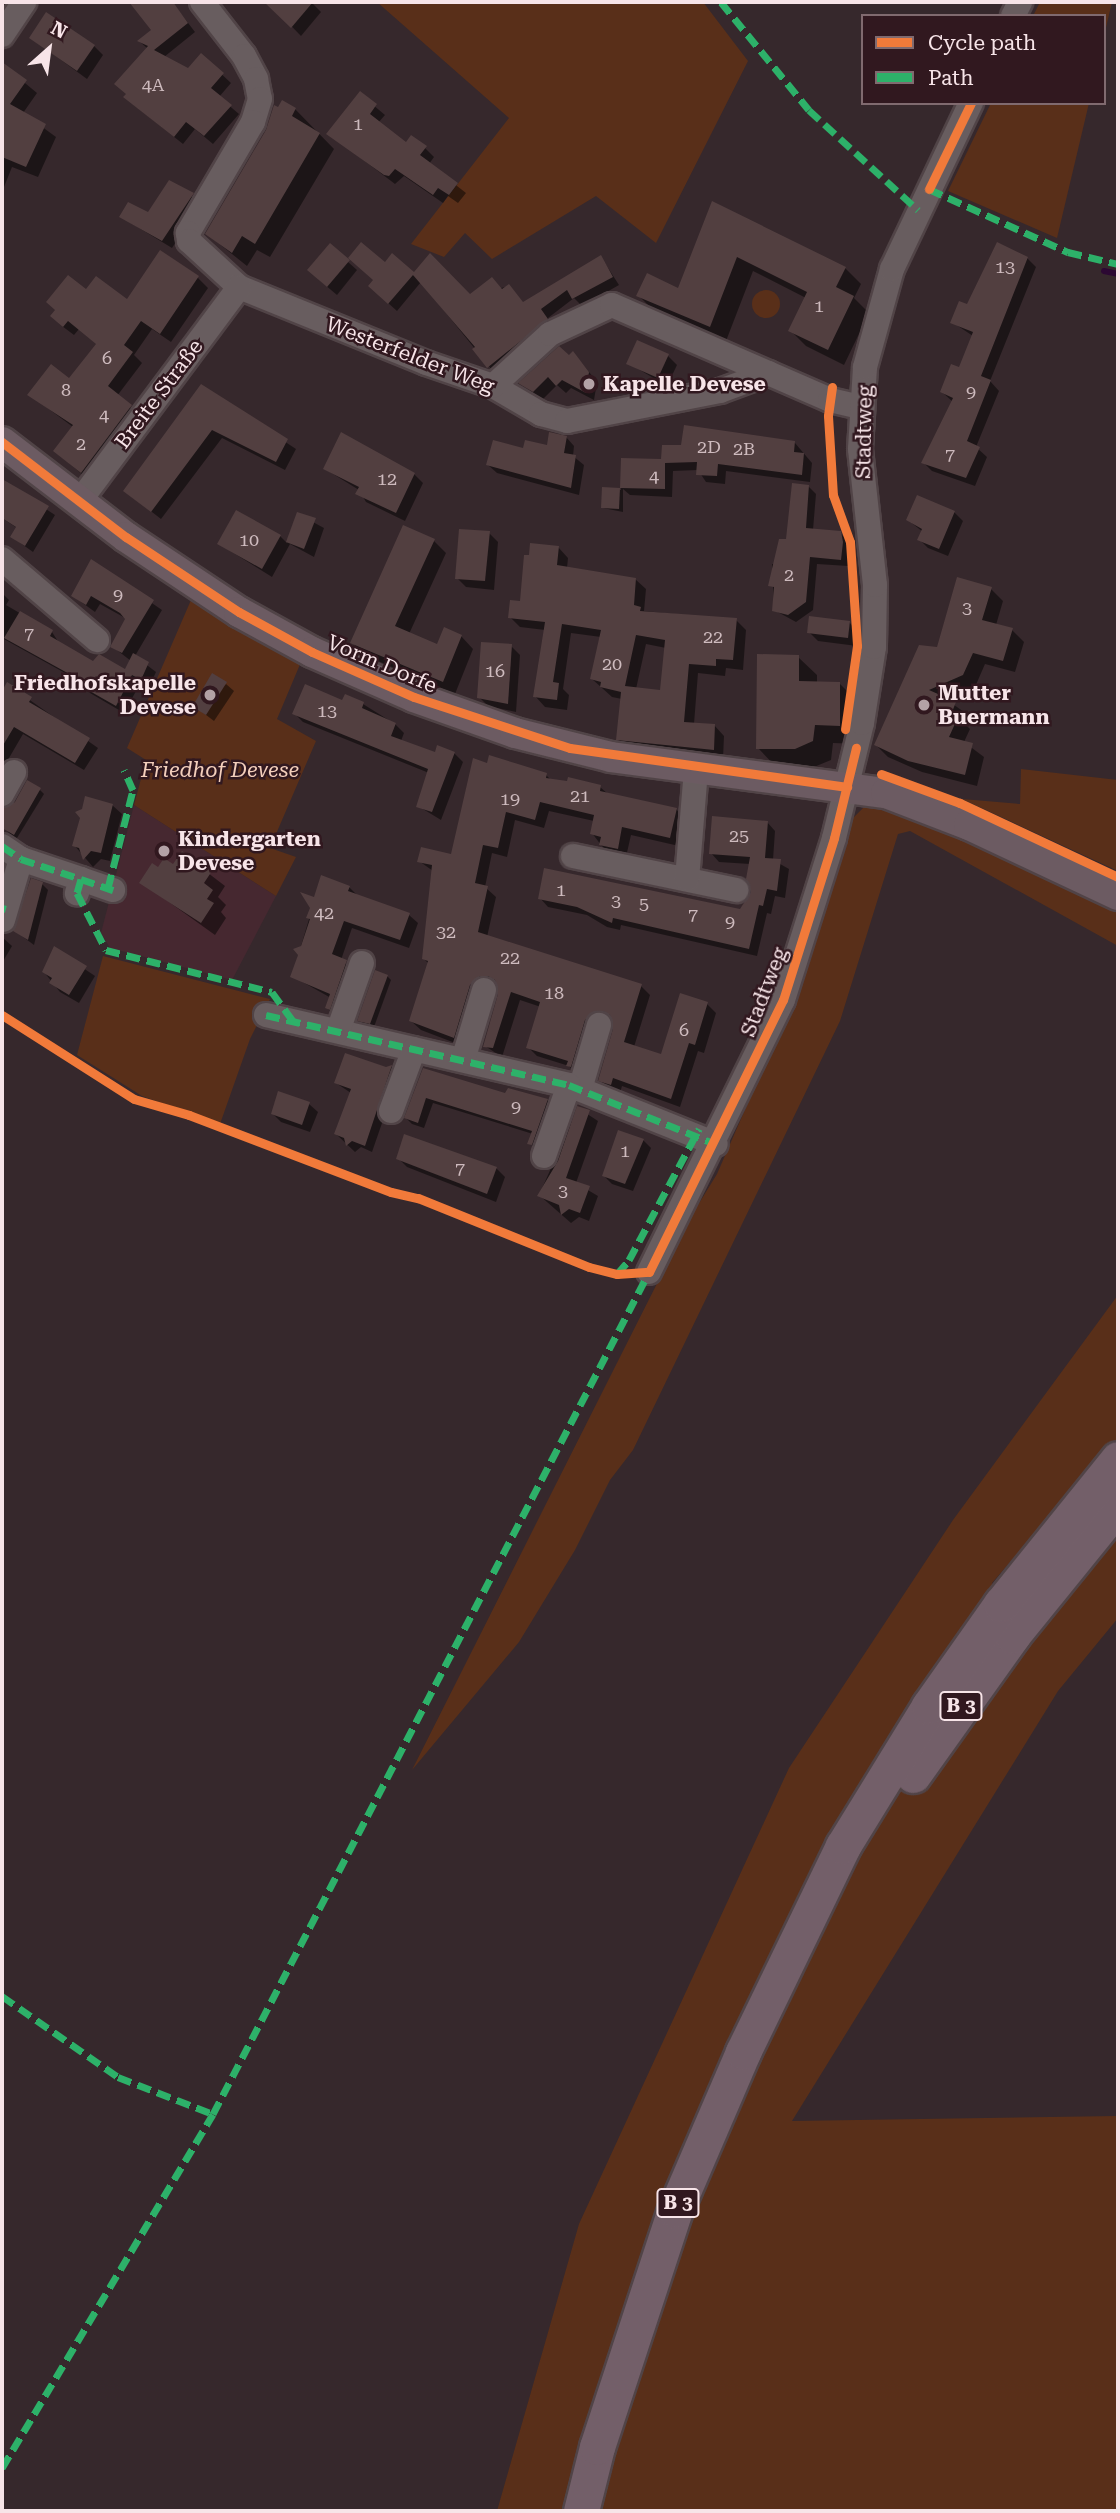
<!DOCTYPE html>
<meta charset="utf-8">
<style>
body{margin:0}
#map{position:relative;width:1120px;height:2513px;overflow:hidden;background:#36282c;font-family:"Roboto Serif",serif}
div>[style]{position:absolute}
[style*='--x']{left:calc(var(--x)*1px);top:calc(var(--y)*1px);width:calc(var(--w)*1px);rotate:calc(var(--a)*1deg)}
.built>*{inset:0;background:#462830}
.green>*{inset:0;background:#592f19}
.round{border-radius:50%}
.shadow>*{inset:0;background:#0007}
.stream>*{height:6px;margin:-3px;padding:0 3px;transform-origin:3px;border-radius:3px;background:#2c0833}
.building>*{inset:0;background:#523f40}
.roads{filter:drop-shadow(2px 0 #514447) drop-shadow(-2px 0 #514447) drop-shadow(0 2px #514447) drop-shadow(0 -2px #514447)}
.minor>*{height:24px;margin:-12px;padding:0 12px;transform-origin:12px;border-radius:12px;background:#685d5f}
.major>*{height:30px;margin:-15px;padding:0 15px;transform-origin:15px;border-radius:15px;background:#6c5b62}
.highway>*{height:35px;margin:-17.5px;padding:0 17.5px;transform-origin:17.5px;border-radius:17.5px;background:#735f69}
.quiet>*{height:7px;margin-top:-3.5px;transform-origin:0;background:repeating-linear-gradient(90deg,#2db169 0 14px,transparent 0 21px)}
.cycleway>*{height:9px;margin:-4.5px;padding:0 4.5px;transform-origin:4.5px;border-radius:4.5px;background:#f17a3a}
.dots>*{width:19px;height:19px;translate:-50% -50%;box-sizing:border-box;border:4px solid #31181f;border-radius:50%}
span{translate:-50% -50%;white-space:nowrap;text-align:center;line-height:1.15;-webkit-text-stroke:5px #31181f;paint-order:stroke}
.number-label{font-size:18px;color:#cebbbe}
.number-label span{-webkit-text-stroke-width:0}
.shield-label span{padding:2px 5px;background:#31181f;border:2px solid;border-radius:5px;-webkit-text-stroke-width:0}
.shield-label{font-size:19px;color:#f7e4e8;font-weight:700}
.street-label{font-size:21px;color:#f7e4e8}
.poi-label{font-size:21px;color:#f7e4e8;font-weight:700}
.left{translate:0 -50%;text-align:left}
.right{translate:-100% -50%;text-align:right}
.park-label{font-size:21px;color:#f3cebb;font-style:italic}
.frame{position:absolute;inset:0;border:4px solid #f7e4e8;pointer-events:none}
.legend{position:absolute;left:861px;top:14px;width:245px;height:91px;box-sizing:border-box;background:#31181f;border:2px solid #806a6f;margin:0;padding:9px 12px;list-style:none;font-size:21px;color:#f7e4e8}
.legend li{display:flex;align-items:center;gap:14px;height:35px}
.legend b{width:35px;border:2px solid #806a6f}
.north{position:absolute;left:14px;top:14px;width:70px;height:70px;-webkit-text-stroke:5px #31181f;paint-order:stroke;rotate:28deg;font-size:19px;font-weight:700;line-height:28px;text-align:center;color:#f7e4e8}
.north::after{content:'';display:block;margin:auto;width:24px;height:32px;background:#f7e4e8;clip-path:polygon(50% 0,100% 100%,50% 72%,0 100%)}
</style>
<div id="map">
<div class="built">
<div style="clip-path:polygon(134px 805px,276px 896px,232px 980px,110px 948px,101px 933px)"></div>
</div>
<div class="green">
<div style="clip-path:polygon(377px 2px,703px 2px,748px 61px,656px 243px,596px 196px,492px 259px,465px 233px,444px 257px,411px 244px,509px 118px)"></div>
<div style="clip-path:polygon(1040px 2px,1112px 2px,1104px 36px,1104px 16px,1033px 16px)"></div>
<div style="clip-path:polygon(991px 103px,1089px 103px,1057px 238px,948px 191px)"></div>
<div class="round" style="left:752px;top:290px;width:28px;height:28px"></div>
<div style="clip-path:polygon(191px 600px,301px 662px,277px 719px,316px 741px,270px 848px,296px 857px,276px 896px,134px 805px,146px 760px,127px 748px)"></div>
<div style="clip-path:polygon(1021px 769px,1118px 780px,1118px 871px,962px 799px,1020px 804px)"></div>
<div style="clip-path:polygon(865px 806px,939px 824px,1032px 873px,1118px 908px,1118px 946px,910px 831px,898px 834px,840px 1021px,633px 1450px,610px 1480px,575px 1550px,519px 1642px,412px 1770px,690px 1218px,717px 1174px,807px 967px,851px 820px)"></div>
<div style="clip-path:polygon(103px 956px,270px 999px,250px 1039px,220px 1124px,142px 1096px,77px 1055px)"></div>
<div style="clip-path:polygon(1118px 1295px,1118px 1438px,992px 1583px,1030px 1645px,1118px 1534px,1118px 1618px,1058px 1691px,792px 2121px,1118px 2116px,1118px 2511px,497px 2511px,579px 2224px,789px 1768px,953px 1520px)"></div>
</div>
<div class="shadow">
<div style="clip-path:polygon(132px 2px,172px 2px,195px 32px,164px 57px,188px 70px,201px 55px,231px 83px,219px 97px,239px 114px,213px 144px,195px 129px,183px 144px,134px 105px,148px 49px,139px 41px,153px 30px)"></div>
<div style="clip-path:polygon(311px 2px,321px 12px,301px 36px,269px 3px)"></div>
<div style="clip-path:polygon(31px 38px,94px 46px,103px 55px,87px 79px)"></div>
<div style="clip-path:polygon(2px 64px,37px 93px,23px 113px,56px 137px,38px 177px,12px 167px,2px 192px)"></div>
<div style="clip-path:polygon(360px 94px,385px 115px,378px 123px,406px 144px,425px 148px,434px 157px,429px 164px,466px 193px,458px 203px,448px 196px,443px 203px,404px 176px,395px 184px,329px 134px)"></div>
<div style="clip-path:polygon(295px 109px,334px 149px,270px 257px,257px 250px,247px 266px,207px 234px)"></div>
<div style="clip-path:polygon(170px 182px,201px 203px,172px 248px,121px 217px,148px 214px)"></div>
<div style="clip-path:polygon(713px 204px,845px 268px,861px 284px,854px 298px,869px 313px,844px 365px,806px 346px,790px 330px,806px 298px,753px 271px,726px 341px,654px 311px,638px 295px,679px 291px)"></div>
<div style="clip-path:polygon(330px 246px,357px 270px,337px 295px,318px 279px)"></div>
<div style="clip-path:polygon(601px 257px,619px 285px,582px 306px,574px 298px,548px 318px,555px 327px,496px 375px,421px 282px,397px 311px,378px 294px,385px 265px,470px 296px,509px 286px,524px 304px)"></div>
<div style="clip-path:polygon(1027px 258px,1036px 267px,990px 381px,999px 391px,976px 447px,987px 457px,975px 486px,932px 471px,923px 462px,953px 402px,942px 392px,960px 369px,973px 336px,952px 322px)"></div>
<div style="clip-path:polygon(198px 278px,208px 288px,171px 342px,152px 329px,134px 355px,142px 363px,117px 396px,141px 417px,91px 482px,55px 451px,73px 427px,30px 395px,70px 380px,98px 345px,79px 329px,74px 335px,62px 326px,86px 292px,128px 301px)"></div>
<div style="clip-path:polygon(668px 356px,677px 365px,667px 386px,628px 363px)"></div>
<div style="clip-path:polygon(569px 358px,581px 362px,597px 382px,594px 400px,571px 388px,566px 393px,557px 385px,542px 400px,521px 383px)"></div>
<div style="clip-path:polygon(202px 387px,296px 449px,285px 470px,222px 438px,161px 519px,125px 491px)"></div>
<div style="clip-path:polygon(566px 437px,574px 446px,573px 456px,584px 465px,579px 495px,497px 473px,488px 465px,524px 450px,549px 448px)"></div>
<div style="clip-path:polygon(795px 443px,812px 463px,810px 482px,726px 471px,725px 484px,706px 482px,698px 470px,673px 471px,672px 497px,630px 495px,623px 489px,623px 512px,603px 508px,603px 489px,621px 490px,622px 460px,663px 461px)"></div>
<div style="clip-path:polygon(325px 469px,414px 474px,423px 483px,405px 521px,366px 502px,359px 490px)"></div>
<div style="clip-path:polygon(2px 480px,55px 515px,33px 552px,12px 537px,17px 528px,2px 518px)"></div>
<div style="clip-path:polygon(808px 486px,816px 494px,813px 530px,840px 533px,848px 541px,848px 566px,817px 564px,813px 610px,796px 622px,774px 610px,772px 564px,778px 565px)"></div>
<div style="clip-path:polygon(954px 512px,963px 521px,948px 556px,928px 548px,919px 539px,923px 532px,908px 520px)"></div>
<div style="clip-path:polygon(298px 514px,324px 528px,314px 557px,290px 544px,272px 577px,219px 544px,280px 536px,287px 543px)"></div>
<div style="clip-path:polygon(489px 533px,498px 542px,494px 590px,466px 587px,457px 578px)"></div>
<div style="clip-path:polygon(434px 541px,446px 553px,409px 634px,438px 646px,461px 636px,473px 649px,455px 694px,364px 655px,352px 642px)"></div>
<div style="clip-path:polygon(evenodd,558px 547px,568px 558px,567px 568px,635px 579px,646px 589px,644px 611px,736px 620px,746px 630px,743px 670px,726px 668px,725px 676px,698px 673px,694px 724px,714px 725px,724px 736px,723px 759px,628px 750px,618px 739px,622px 699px,612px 697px,592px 679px,601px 637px,571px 633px,563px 689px,569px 695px,567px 710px,545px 707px,535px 696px,545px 630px,520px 627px,510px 617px,558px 547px,646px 644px,666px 648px,662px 692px,636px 689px,646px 644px)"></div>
<div style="clip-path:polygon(92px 562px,162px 610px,135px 656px,156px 672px,149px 687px,141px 682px,124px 713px,90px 693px,83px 683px,2px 638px,2px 593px,9px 600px,6px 605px,52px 632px,59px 643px,94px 664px,125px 671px,131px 661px,113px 647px,127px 619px,100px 604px,95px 612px,73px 596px)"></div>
<div style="clip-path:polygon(991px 589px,1003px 601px,996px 625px,1012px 630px,1024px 642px,1015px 672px,985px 664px,975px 687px,946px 699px,968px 715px,964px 723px,970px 729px,964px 742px,984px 757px,977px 786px,922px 772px,888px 757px,876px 745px,938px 649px)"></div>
<div style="clip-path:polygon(849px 622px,858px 632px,857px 646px,818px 641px,809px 632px)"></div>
<div style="clip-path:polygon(511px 646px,520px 655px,516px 712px,488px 706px,479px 697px)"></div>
<div style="clip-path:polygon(798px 657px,817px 675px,817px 683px,840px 684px,858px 702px,858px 744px,833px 743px,831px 760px,814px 767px,776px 767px,758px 748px)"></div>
<div style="clip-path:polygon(7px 684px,98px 748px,84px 770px,23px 734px,2px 770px,2px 694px)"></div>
<div style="clip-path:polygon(226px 684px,234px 691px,214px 721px,197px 708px)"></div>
<div style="clip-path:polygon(343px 702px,363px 704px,395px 724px,404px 733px,401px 741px,436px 754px,454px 753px,463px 762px,441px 820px,418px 806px,429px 773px,303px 722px,294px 713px)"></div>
<div style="clip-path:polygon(546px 775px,551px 780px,600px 787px,608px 794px,676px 809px,685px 819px,679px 846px,631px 835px,626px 857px,610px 854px,601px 845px,592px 833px,594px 821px,549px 811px,544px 828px,515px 820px,507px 857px,492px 853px,485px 887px,496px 897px,487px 937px,641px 986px,650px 995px,634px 1047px,663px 1056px,707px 1004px,716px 1013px,704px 1053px,698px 1051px,680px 1107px,622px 1086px,620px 1093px,609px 1089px,600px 1080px,615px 1029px,613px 1019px,604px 1019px,578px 1075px,569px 1066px,537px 1056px,528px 1047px,541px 1007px,520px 1000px,502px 1057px,485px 1046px,500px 994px,498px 984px,489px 984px,463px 1046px,421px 1030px,411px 1021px,429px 964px,424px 959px,433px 871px,419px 861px,453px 857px)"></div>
<div style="clip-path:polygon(40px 790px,44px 794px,17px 838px,12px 836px,2px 825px,2px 809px)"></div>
<div style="clip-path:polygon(112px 805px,122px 814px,110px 861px,101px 859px,93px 867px,74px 845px)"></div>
<div style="clip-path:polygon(767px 822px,775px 831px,773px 860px,789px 869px,785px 898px,775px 896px,771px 914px,767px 913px,757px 956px,621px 925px,620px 930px,607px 927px,587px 915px,548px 907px,540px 898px,740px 911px,753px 893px,750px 864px,719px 862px,711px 853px)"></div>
<div style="clip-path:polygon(182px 853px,225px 886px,218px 897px,226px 905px,221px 912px,226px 918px,215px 935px,141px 882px,159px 869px,174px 866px)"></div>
<div style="clip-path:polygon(42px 884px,48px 890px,34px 945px,15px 931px)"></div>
<div style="clip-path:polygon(349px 887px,358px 896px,409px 915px,418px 923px,409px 948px,352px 928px,341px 960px,355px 970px,336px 1016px,327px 1008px,331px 998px,292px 976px,315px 899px)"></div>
<div style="clip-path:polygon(2px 937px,12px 946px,2px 963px)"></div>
<div style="clip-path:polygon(55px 949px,95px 976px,79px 1003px,60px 992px,44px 972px)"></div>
<div style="clip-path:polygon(387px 976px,391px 980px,374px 1027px,363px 1024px,359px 1020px)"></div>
<div style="clip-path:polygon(392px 1067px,399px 1074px,372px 1152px,361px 1147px,355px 1152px,336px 1134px,351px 1093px,336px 1083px)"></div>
<div style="clip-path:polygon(424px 1070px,507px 1095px,547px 1100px,554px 1107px,536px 1150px,530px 1143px,533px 1134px,433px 1103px,424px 1128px,412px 1124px,406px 1118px)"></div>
<div style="clip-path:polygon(309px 1104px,318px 1112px,310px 1132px,281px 1122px,273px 1114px)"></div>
<div style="clip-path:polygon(578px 1108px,598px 1121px,576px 1183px,598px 1196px,589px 1221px,579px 1217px,571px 1223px,539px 1195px)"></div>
<div style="clip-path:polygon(643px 1140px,651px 1148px,633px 1191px,612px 1184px,604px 1176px)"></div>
<div style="clip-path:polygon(398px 1158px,496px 1168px,505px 1177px,496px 1202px,407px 1167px)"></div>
</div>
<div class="stream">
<div style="--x:1104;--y:271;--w:14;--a:12"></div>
</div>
<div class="building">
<div style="clip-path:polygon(129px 2px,173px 2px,188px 23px,154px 50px,188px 68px,201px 53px,224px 73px,211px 88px,232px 105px,204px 136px,186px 122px,174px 137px,123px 97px,126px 94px,114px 84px,148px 46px,137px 41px,151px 30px)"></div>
<div style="clip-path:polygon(264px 2px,313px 2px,291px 28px)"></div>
<div style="clip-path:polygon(46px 12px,95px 45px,77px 71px,29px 38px)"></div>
<div style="clip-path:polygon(2px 62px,27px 80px,10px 104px,46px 124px,26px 167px,2px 157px)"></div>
<div style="clip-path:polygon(360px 91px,377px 104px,370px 114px,406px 142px,411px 135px,427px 146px,420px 155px,458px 183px,449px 195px,438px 188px,433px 195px,395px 169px,389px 176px,384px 175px,326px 134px)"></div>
<div style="clip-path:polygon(282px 100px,296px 108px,292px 116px,320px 133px,255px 244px,242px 236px,232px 253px,205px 234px,266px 130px,274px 105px,278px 107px)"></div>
<div style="clip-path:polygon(169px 180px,194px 193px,162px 241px,119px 217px,128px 202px,148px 212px)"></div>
<div style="clip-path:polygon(712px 201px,846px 267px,836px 287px,854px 296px,828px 350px,788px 331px,807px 292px,737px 257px,710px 327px,636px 296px,647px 273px,678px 288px)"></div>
<div style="clip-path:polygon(361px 242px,385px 262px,392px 253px,414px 272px,430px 253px,470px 294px,492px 277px,502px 289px,509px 284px,523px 302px,601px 255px,613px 277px,572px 299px,567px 290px,541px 309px,548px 319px,487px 368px,472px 349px,475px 347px,413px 275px,388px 304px,368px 286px,373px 280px,348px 258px)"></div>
<div style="clip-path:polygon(997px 242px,1028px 257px,981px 376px,991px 380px,967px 441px,980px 447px,966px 478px,921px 463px,953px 398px,940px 392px,951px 364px,959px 367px,973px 332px,950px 323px,959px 301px,967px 304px)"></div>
<div style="clip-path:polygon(330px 243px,350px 260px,327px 287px,307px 270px)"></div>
<div style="clip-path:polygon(160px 250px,199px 276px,160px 334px,141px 321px,124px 345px,133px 352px,108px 386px,132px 405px,81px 473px,53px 451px,73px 425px,27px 395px,51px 364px,69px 378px,96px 344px,68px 321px,63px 327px,50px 316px,55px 310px,46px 302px,68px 275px,86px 289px,96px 276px,127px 299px)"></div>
<div style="clip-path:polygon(637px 340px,669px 354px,658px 378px,626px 364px)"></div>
<div style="clip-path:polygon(559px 346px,569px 355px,573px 351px,589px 372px,586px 393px,562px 380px,556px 386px,548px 377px,533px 392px,518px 383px)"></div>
<div style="clip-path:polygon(201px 384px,288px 439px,276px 462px,212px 430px,151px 512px,123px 491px)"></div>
<div style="clip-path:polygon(684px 425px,795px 441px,794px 452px,804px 453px,802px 475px,718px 464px,717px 476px,696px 475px,697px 462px,665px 463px,665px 489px,620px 488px,621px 458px,661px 459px,662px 445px,681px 445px)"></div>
<div style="clip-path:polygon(341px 432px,415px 473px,396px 513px,355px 494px,359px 487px,323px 469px)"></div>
<div style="clip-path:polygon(549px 432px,567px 436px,564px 453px,576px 455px,571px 488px,486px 465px,493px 440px,523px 448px,525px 440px,547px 445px)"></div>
<div style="clip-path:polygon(2px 479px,49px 506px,25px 546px,10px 537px,16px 527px,2px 518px)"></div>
<div style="clip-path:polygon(792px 483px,809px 485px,806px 528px,841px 531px,843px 542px,841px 560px,810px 557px,806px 602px,788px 615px,772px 611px,774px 587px,768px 586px,779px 539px,786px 539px)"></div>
<div style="clip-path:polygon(602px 487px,620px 488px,619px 509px,601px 508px)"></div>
<div style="clip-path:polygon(917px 495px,955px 511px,939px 549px,917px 540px,922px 529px,906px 520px)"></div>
<div style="clip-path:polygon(236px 510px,281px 535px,262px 569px,217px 544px)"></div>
<div style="clip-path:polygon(297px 512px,316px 518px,304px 549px,286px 542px)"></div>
<div style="clip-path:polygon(403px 525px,435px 539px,395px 626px,437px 644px,444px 627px,462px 635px,443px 682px,350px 643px)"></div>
<div style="clip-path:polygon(459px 529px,490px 531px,485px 581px,455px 579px)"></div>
<div style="clip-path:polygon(evenodd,530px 543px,559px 546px,557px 565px,636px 578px,634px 605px,641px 607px,640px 611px,737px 618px,733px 660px,716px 659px,716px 666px,689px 664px,684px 722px,715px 724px,714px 750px,616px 740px,621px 692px,600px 687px,601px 682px,590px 679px,601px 630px,562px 624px,553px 682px,559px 683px,557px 700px,533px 697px,545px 622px,508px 618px,510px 600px,520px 601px,524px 555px,529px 555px,530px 543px,636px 635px,665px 640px,660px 690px,625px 686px,636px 635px)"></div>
<div style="clip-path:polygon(91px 559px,154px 600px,122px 653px,110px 647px,125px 619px,120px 613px,91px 596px,86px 605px,71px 596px)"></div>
<div style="clip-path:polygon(957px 577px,992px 587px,982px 620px,1013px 628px,1003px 661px,973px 653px,963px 675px,929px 690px,956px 702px,952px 712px,959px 715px,949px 737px,973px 743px,965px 775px,908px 761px,874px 745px,919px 645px,937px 647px)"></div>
<div style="clip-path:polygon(20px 611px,53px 630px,50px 636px,93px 661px,99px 654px,125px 669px,133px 653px,149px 662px,141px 680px,132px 675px,116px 706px,79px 685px,82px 681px,4px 638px)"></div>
<div style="clip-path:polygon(809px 616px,850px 621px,848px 638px,807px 633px)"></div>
<div style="clip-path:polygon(481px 642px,512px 644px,508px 704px,477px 698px)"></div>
<div style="clip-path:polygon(757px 654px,799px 655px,799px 681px,840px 682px,840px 726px,815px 725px,813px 741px,795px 749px,756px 749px)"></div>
<div style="clip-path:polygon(212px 673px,227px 682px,206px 715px,196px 709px,195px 702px)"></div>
<div style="clip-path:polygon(7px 682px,32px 697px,29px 702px,90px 738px,75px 763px,14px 727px,2px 747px,2px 691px)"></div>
<div style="clip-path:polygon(305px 684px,342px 700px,345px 694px,364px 702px,362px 708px,396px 723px,391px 736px,435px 752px,437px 745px,455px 752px,432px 812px,416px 807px,428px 769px,292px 714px)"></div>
<div style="clip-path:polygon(489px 755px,547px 773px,546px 778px,567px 781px,568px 777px,601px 785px,600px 791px,677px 808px,670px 838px,622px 827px,618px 849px,599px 845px,601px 837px,590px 834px,594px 815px,540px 802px,535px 820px,506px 812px,498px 848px,483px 845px,475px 883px,488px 886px,478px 932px,642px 984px,624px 1042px,661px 1054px,680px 993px,708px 1002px,695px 1045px,689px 1043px,671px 1099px,613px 1078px,611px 1085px,598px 1081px,613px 1029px,610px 1015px,603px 1011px,595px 1011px,585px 1020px,571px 1067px,566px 1066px,568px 1061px,526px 1048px,540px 1002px,511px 992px,493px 1048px,483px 1047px,498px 994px,495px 980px,488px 976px,480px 976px,470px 985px,454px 1038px,409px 1021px,428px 961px,422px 959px,432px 865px,417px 862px,421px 847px,451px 854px,473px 758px,487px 763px)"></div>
<div style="clip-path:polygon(27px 780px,41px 788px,14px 835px,2px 828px,2px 809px,15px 802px)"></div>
<div style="clip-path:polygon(85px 796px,113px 804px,101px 853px,91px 851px,83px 860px,79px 848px,72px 846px,80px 818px,75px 812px,82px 809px)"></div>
<div style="clip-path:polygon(712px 816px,768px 821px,765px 858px,781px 859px,777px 891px,767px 889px,763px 906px,759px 905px,749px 949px,613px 918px,612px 923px,577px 907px,538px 899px,544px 868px,740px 909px,751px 892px,746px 879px,750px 857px,709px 854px)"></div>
<div style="clip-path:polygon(182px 851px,212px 871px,204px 883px,213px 890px,207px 899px,214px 903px,201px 923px,139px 883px,152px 863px,158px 867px,164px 858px,173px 864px)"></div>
<div style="clip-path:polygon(321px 875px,350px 886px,348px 891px,410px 913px,400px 940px,344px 921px,332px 954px,347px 960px,330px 1010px,325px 1008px,330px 994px,290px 977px,298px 955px,293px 949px,301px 946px,310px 919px,306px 918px,310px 908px,300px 892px,314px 897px)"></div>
<div style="clip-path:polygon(31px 878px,43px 882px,28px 940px,13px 931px)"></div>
<div style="clip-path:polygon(54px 946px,87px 966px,69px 995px,49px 983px,52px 978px,42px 972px)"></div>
<div style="clip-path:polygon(375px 970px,388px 975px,370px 1024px,357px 1021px)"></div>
<div style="clip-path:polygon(345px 1053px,386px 1067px,392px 1065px,365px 1146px,352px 1141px,346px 1146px,344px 1138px,334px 1134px,351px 1089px,334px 1083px)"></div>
<div style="clip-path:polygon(423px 1068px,505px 1093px,508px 1088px,548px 1099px,532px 1145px,527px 1144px,532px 1131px,426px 1098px,418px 1123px,404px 1118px)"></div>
<div style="clip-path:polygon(278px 1091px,310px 1102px,302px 1125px,271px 1114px)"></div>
<div style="clip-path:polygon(577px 1106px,590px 1110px,566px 1178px,590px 1186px,580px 1213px,569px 1209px,561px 1215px,559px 1205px,537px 1196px,558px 1161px)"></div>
<div style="clip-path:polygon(618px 1130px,644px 1139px,625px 1184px,602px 1176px)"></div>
<div style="clip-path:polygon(404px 1134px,497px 1167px,487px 1194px,396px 1159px)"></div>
</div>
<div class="roads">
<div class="minor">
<div style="--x:202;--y:2;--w:68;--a:52.1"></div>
<div style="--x:244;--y:56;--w:26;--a:62"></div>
<div style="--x:256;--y:79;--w:20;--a:79"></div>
<div style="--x:260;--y:99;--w:24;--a:107"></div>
<div style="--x:253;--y:122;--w:129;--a:120.4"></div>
<div style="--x:188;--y:233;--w:8;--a:83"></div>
<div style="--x:189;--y:241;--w:68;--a:42.6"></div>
<div style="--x:239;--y:287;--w:202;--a:22.1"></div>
<div style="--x:426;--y:363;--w:71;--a:18.9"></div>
<div style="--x:493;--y:386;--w:56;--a:30.3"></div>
<div style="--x:541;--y:414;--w:27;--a:15"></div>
<div style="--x:567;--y:421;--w:156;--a:-11.1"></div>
<div style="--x:720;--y:391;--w:52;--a:-20.2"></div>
<div style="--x:1013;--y:16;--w:16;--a:-63"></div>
<div style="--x:2;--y:35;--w:40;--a:-56"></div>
<div style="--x:493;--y:386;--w:77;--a:-42.4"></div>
<div style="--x:550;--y:334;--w:68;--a:-25.1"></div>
<div style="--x:612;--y:305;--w:238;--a:23.5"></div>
<div style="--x:830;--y:400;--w:32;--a:13"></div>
<div style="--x:79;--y:502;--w:268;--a:-53.3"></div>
<div style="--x:2;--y:559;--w:125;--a:40.5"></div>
<div style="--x:2;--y:794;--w:25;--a:-61"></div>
<div style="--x:2;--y:846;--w:23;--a:34"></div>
<div style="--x:21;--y:859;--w:63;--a:18.4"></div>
<div style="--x:81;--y:879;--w:15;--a:106"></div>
<div style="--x:573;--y:856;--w:167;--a:11.8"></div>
<div style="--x:81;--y:879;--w:34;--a:19"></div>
<div style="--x:687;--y:879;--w:110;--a:-85.3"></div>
<div style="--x:3;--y:920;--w:64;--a:-73.6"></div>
<div style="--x:266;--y:1015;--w:311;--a:13"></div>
<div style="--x:569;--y:1085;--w:158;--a:21.9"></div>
<div style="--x:338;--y:1031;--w:72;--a:-70.6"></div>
<div style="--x:463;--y:1060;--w:73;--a:-73.3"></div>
<div style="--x:580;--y:1089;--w:67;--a:-73.5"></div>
<div style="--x:391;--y:1111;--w:66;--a:-69.6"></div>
<div style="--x:544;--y:1156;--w:75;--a:-70.6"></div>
<div style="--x:649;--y:1272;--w:303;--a:-63.8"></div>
<div style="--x:783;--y:1000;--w:170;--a:-72.5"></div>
<div style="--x:834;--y:838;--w:118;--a:-76.3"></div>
<div style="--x:862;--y:723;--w:77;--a:-81"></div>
<div style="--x:874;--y:647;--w:62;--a:-89.1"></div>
<div style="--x:875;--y:585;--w:137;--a:-96.3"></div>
<div style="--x:860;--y:449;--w:82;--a:-86.5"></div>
<div style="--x:865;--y:367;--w:102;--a:-74.6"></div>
<div style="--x:892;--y:269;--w:184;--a:-64.6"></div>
</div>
<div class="major">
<div style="--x:2;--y:442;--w:156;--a:37.5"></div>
<div style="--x:126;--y:537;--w:136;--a:33.6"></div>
<div style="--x:239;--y:612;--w:83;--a:28.7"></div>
<div style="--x:312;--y:652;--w:111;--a:23.8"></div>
<div style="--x:414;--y:697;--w:107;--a:19.6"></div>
<div style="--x:515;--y:733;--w:99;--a:14"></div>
<div style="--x:611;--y:757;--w:277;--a:7.5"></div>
<div style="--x:886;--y:793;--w:89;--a:21.1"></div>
<div style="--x:969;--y:825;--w:165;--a:25.2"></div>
</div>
<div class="highway">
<div style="--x:913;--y:1775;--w:171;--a:-54.5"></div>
<div style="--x:1012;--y:1636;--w:169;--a:-51"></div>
<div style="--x:581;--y:2511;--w:66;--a:-76"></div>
<div style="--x:597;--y:2447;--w:250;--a:-71.8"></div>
<div style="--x:675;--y:2210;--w:172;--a:-66.7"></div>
<div style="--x:743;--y:2052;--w:229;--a:-64.1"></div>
<div style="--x:843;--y:1846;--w:164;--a:-58.4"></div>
<div style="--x:929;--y:1706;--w:125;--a:-54.8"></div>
<div style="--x:1001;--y:1604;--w:186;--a:-51.1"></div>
</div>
</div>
<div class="quiet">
<div style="--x:721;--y:2;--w:139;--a:50.8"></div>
<div style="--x:809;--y:110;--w:148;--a:42.5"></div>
<div style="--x:929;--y:189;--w:153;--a:24.4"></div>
<div style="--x:1068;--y:252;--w:51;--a:13.5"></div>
<div style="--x:2;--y:846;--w:23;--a:34"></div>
<div style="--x:21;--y:859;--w:63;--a:18.4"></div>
<div style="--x:81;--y:879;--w:15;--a:106"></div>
<div style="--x:77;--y:893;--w:64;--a:63"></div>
<div style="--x:106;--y:950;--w:171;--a:14.2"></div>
<div style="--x:272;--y:992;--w:36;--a:54"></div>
<div style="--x:81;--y:879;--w:34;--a:19"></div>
<div style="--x:108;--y:888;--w:101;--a:-75.7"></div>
<div style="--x:133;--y:790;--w:22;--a:-114"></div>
<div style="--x:2;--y:908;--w:4;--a:14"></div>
<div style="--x:266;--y:1015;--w:311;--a:13"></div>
<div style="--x:569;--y:1085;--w:158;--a:21.9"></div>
<div style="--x:617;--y:1274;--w:18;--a:-49"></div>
<div style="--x:629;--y:1260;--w:149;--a:-61.9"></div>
<div style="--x:2;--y:1996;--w:141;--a:34.9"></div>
<div style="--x:118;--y:2077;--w:102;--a:21.3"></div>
<div style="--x:2;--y:2468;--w:412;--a:-59.2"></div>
<div style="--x:213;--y:2114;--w:948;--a:-62.62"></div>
<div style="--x:649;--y:1272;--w:4;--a:180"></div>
</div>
<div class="cycleway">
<div style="--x:929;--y:189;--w:96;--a:-64"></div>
<div style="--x:832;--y:387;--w:29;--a:98"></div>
<div style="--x:828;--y:416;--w:79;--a:86.4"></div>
<div style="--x:833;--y:495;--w:50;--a:70.1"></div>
<div style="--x:850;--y:542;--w:104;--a:86.1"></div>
<div style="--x:857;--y:646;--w:84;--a:98.2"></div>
<div style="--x:2;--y:442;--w:156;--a:37.5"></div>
<div style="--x:126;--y:537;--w:136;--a:33.6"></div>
<div style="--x:239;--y:612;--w:83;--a:28.7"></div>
<div style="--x:312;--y:652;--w:111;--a:23.8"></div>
<div style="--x:414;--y:697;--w:164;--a:18.1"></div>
<div style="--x:570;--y:748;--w:280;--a:8"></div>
<div style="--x:881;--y:774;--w:84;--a:20.2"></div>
<div style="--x:960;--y:803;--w:174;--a:25.1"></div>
<div style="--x:2;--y:1015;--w:156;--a:32.5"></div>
<div style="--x:134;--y:1099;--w:57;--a:16.2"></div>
<div style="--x:189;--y:1115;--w:216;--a:20.9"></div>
<div style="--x:391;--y:1192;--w:28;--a:13"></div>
<div style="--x:418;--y:1198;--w:184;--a:22"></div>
<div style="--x:589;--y:1267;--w:29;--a:14"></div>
<div style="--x:617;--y:1274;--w:32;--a:-4"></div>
<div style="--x:649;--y:1272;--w:303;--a:-63.8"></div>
<div style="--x:783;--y:1000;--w:170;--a:-72.5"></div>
<div style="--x:834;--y:838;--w:93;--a:-76.3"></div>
</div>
<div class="dots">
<div style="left:589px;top:384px;background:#b3a2a6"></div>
<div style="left:210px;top:695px;background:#b3a2a6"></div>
<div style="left:924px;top:705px;background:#b3a2a6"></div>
<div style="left:164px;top:851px;background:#b3a2a6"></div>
</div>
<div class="number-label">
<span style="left:153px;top:85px">4A</span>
<span style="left:358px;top:124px">1</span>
<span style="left:1005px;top:267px">13</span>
<span style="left:819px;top:306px">1</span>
<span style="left:107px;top:358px">6</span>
<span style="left:66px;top:390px">8</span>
<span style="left:971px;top:392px">9</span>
<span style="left:104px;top:415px">4</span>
<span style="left:81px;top:444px">2</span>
<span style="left:709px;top:447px">2D</span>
<span style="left:744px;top:449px">2B</span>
<span style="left:950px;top:455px">7</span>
<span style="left:654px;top:476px">4</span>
<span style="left:387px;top:479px">12</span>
<span style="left:249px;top:540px">10</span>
<span style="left:789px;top:575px">2</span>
<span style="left:118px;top:595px">9</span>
<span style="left:967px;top:608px">3</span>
<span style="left:29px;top:634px">7</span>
<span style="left:713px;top:637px">22</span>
<span style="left:612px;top:664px">20</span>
<span style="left:495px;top:671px">16</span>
<span style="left:327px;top:711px">13</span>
<span style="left:580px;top:796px">21</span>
<span style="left:510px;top:799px">19</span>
<span style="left:739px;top:836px">25</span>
<span style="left:561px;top:890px">1</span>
<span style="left:616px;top:901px">3</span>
<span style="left:644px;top:904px">5</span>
<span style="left:324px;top:913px">42</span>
<span style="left:693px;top:915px">7</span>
<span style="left:730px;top:922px">9</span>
<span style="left:446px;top:932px">32</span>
<span style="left:510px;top:958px">22</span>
<span style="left:554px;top:993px">18</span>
<span style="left:684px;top:1030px">6</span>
<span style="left:516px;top:1107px">9</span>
<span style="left:625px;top:1151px">1</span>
<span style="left:460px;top:1169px">7</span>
<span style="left:563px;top:1191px">3</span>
</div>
<div class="shield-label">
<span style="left:961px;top:1706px">B 3</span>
<span style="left:678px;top:2203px">B 3</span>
</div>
<div class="street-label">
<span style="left:410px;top:355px;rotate:21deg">Westerfelder Weg</span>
<span style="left:159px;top:394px;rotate:-53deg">Breite Straße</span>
<span style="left:864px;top:432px;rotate:-89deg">Stadtweg</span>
<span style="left:382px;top:664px;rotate:23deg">Vorm Dorfe</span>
<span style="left:764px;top:992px;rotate:-69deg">Stadtweg</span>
</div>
<div class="poi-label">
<span class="left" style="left:603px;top:384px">Kapelle Devese</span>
<span class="right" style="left:196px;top:695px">Friedhofskapelle<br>Devese</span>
<span class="left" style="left:938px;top:705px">Mutter<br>Buermann</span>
<span class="left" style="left:178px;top:851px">Kindergarten<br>Devese</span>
</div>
<div class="park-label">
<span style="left:220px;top:770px">Friedhof Devese</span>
</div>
<div class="frame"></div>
<ul class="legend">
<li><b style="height:9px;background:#f17a3a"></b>Cycle path</li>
<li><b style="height:9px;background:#2db169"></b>Path</li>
</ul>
<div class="north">N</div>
</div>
